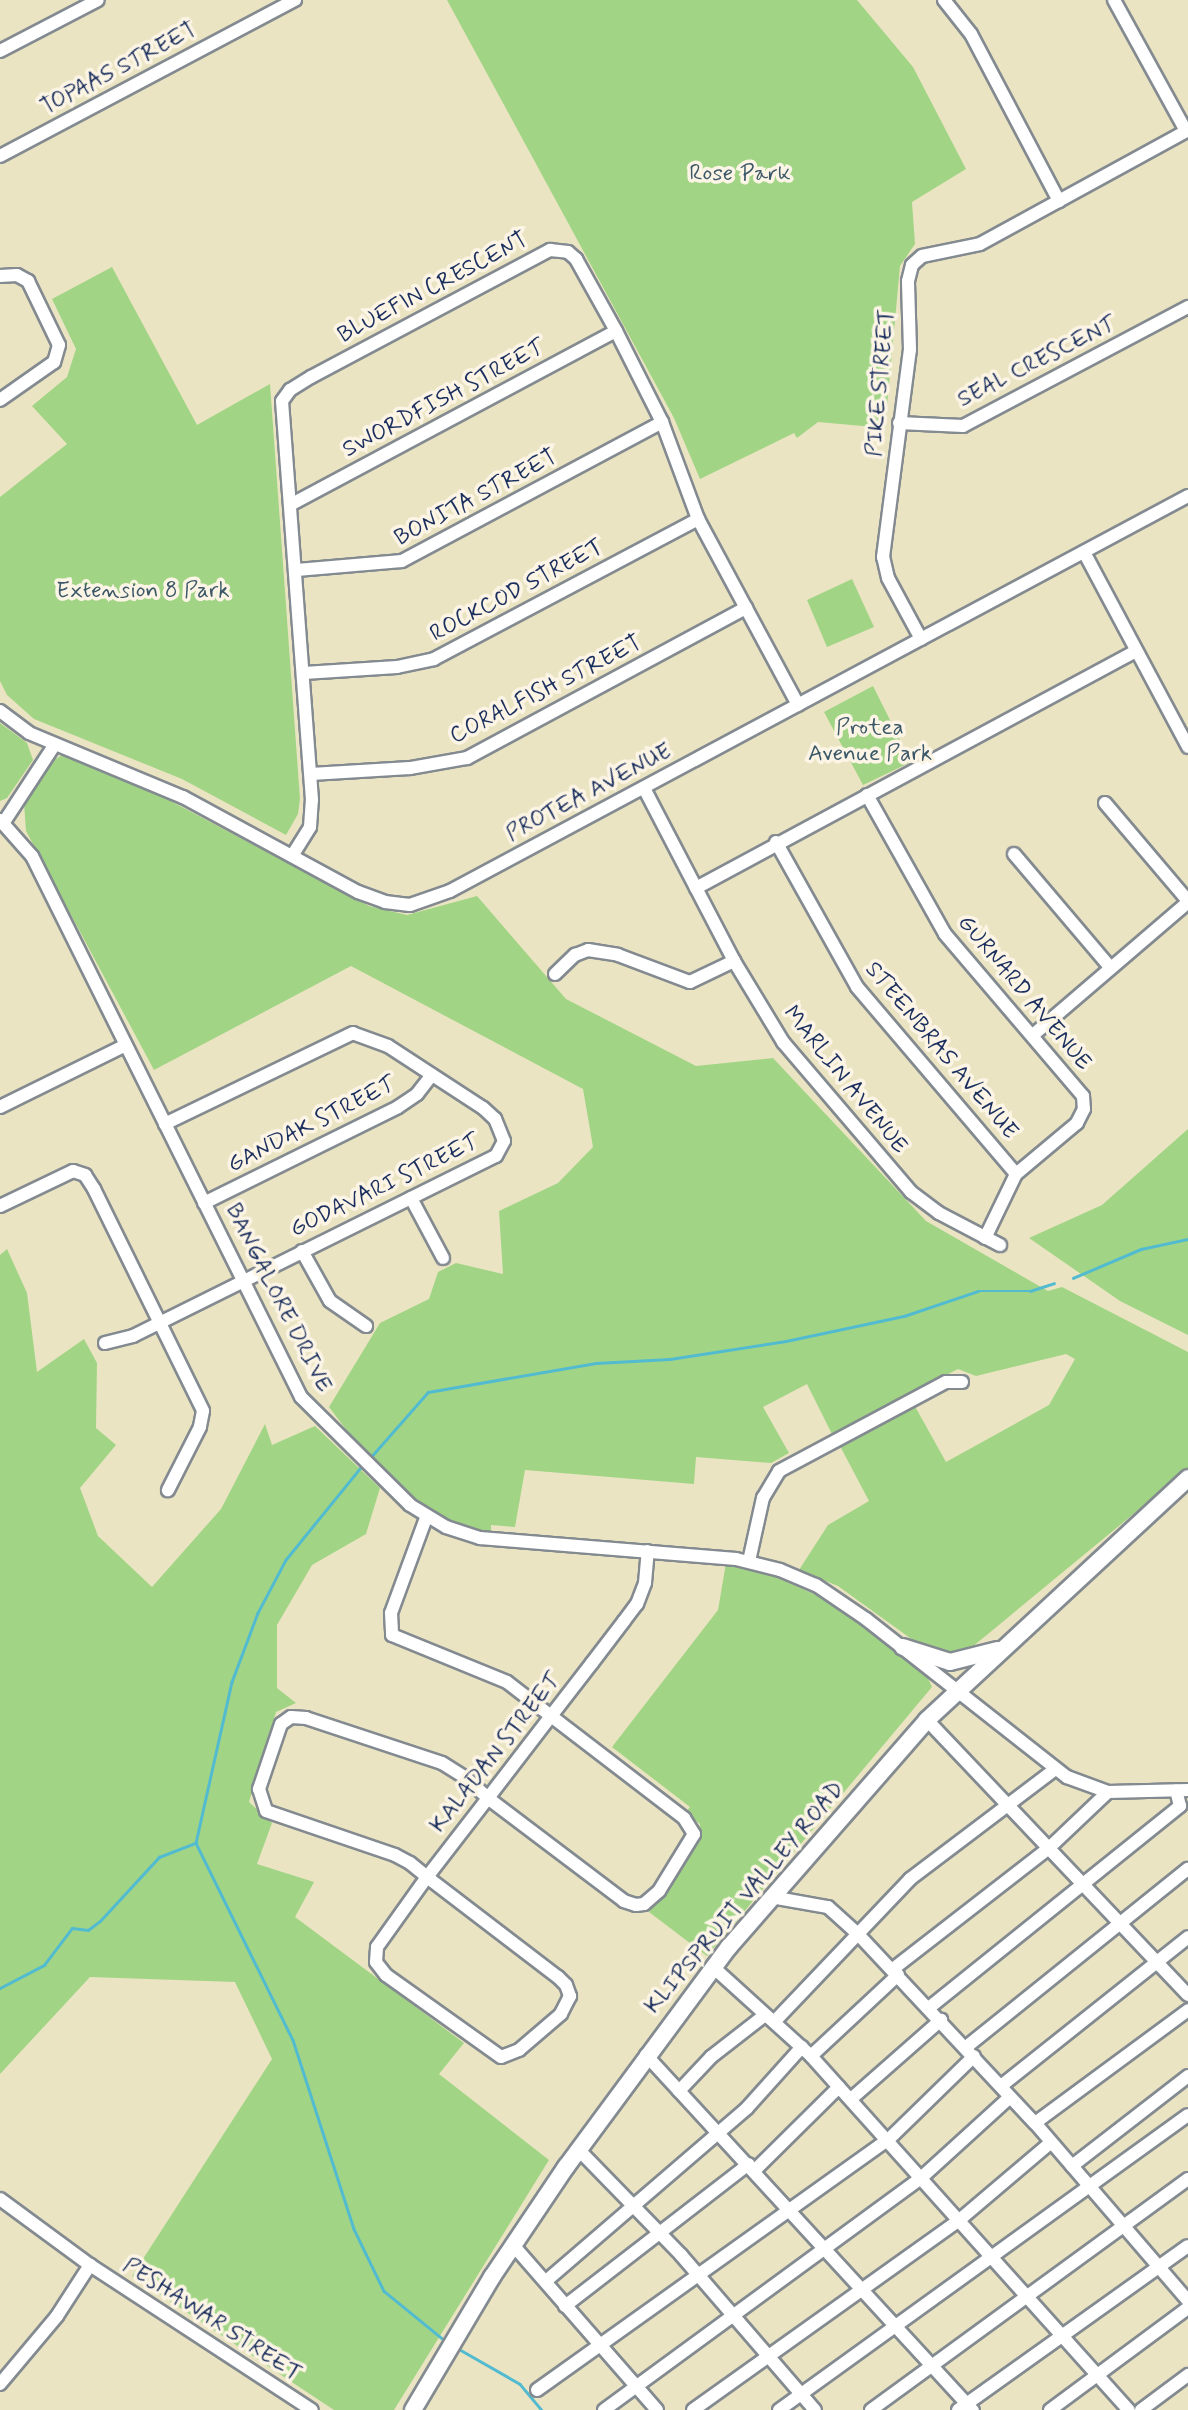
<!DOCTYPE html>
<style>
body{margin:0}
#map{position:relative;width:1188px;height:2410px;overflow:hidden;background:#ebe4c3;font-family:Mynerve,sans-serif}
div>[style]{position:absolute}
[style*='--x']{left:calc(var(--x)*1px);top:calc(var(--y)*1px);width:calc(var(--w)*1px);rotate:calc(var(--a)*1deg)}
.green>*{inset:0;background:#a1d585}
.stream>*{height:2.5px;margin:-1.25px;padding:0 1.25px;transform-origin:1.25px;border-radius:1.25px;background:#52bbd0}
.roads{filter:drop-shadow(2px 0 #838a90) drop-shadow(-2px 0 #838a90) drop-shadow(0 2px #838a90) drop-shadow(0 -2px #838a90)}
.minor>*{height:12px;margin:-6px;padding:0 6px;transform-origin:6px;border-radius:6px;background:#fff}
.major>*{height:16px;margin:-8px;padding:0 8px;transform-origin:8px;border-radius:8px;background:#fff}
span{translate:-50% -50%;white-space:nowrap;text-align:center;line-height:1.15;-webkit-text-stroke:7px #fcf5e5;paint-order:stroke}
.street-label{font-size:23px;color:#1b2f5e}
.park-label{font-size:23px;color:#3c5868}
</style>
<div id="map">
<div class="green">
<div style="clip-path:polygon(447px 0,857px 0,913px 67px,966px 169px,912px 202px,915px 244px,900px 266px,885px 428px,818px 422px,797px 438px,794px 433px,700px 479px,674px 418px)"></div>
<div style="clip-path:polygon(112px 267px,197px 425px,270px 384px,300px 799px,298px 814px,286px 835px,182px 779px,34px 719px,7px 695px,0 681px,0 497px,67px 444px,32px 406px,67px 377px,76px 349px,52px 299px)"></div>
<div style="clip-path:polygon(852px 579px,874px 627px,827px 647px,807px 600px)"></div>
<div style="clip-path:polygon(873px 686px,911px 762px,863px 785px,824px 712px)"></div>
<div style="clip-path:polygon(0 723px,27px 743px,33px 760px,7px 798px,0 801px)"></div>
<div style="clip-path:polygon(62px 755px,150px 790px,369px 906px,407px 915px,477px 896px,566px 999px,696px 1066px,773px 1058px,926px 1221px,1048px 1291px,1062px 1287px,1188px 1352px,1188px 1469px,960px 1657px,928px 1651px,838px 1586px,799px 1570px,828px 1525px,869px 1501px,840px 1446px,912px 1401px,946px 1462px,1049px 1405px,1075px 1359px,1066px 1354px,976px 1376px,958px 1369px,832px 1434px,807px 1384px,763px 1407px,789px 1453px,771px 1463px,696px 1457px,694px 1484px,525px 1470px,515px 1527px,491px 1525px,491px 1532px,478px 1531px,426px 1510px,357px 1444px,329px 1407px,380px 1323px,429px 1299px,438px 1272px,456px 1263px,503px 1274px,499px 1211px,558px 1183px,593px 1147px,583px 1089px,351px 966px,154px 1070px,26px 831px,24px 803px,49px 763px)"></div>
<div style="clip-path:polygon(1188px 1129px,1188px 1335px,1120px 1301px,1029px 1238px,1102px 1205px)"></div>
<div style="clip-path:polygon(7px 1249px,27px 1293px,37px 1372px,84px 1339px,97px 1363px,96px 1428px,116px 1445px,80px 1488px,98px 1536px,152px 1587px,221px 1509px,265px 1424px,272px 1445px,315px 1426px,380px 1488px,366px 1534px,312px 1565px,277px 1625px,277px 1688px,296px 1703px,276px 1712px,249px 1802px,272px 1823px,257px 1864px,314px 1882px,295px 1917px,464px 2043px,439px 2074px,549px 2160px,394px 2410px,334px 2410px,132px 2276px,272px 2059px,235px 1982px,90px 1977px,0 2074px,0 1255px)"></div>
<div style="clip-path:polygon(726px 1563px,757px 1569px,828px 1600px,928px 1678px,932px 1687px,707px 1956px,649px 1912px,697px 1840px,700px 1824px,685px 1813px,690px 1807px,612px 1747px,718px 1610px)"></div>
</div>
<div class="stream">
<div style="--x:1073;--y:1278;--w:74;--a:-23.1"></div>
<div style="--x:1141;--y:1249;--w:48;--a:-12"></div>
<div style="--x:369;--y:1459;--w:89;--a:-48.6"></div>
<div style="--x:428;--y:1392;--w:170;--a:-9.8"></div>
<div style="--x:596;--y:1363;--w:74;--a:-3.1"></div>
<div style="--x:670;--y:1359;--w:117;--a:-8.8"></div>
<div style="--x:786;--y:1341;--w:121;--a:-12"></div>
<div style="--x:904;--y:1316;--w:78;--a:-18.7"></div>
<div style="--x:978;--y:1291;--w:52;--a:0"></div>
<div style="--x:1030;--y:1291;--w:25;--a:-18"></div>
<div style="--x:364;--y:1464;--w:124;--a:129.1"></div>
<div style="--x:286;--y:1560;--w:60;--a:117.8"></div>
<div style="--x:258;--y:1613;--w:74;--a:110.6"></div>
<div style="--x:232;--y:1682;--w:165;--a:102.6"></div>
<div style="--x:196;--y:1843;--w:220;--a:63.8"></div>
<div style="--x:293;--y:2040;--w:199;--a:72.1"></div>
<div style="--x:354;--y:2229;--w:69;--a:64.2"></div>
<div style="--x:384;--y:2291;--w:77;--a:39.2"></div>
<div style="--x:0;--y:1988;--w:50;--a:-27.6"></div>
<div style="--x:44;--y:1965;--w:46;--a:-52.9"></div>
<div style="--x:72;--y:1928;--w:16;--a:7"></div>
<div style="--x:88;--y:1930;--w:15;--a:-37"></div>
<div style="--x:100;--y:1921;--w:87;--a:-47.3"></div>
<div style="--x:159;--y:1857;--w:40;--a:-21"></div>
<div style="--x:459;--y:2349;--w:70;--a:29.8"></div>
<div style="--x:520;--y:2384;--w:34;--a:50"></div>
</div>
<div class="roads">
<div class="minor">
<div style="--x:944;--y:0;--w:43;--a:51.5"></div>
<div style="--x:971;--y:34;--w:189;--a:62.2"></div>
<div style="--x:1114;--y:0;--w:149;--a:61.2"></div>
<div style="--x:0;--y:51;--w:110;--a:-27.5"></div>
<div style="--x:0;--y:156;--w:334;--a:-27.9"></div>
<div style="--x:0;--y:276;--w:17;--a:-3"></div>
<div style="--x:17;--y:275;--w:13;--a:29"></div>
<div style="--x:28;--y:281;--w:71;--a:64.2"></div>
<div style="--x:59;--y:345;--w:18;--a:106"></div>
<div style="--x:54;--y:362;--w:66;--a:144.9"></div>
<div style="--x:899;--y:423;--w:64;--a:2.7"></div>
<div style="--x:963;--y:426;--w:255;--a:-27.9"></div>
<div style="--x:292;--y:504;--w:367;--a:-28.1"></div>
<div style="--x:1084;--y:552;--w:221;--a:61.9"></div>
<div style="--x:297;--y:570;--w:105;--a:-4.9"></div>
<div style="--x:402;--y:561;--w:295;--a:-28.1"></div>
<div style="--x:921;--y:639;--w:69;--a:-118.4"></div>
<div style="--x:888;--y:578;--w:22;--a:-103"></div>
<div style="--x:883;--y:557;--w:209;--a:-82.6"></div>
<div style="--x:910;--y:350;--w:69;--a:-91.7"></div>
<div style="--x:908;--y:281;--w:16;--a:-76"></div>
<div style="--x:912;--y:265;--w:13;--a:-42"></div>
<div style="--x:922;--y:256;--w:59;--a:-11.7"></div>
<div style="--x:980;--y:244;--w:237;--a:-28.7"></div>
<div style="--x:304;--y:673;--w:93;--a:-3.7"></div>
<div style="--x:397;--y:667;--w:38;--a:-12"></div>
<div style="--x:434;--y:659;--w:299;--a:-27.9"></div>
<div style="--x:0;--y:711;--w:36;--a:37"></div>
<div style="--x:29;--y:733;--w:167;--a:22.6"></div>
<div style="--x:183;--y:797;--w:199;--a:28.5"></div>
<div style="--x:358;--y:892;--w:29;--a:20"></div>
<div style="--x:385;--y:902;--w:25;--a:7"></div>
<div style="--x:410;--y:905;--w:42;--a:-19.3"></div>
<div style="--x:450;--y:891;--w:837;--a:-28.16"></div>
<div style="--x:311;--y:774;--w:99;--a:-3.5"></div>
<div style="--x:410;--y:768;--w:58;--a:-10"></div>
<div style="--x:467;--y:758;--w:317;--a:-28.3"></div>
<div style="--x:644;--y:788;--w:195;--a:62.5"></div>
<div style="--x:734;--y:961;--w:95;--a:58.8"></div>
<div style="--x:783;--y:1042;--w:197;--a:49.5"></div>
<div style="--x:911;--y:1192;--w:35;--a:37"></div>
<div style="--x:939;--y:1213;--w:69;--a:27.7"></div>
<div style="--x:867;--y:795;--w:159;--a:60.7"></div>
<div style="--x:945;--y:934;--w:213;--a:49.6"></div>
<div style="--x:1083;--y:1096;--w:13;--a:86"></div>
<div style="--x:1084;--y:1109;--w:16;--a:117"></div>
<div style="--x:1077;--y:1123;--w:80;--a:140.1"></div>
<div style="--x:1016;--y:1174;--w:71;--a:115.8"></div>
<div style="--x:1105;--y:803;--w:128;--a:49.7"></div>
<div style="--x:0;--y:820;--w:48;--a:48.4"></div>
<div style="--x:32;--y:856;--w:604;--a:63.56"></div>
<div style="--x:301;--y:1397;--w:153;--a:44.7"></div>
<div style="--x:410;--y:1505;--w:42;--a:31.4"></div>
<div style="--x:446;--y:1527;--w:36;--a:18"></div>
<div style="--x:480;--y:1538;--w:257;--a:4.7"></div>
<div style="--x:736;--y:1559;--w:45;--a:14"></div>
<div style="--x:780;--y:1570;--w:39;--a:23"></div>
<div style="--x:816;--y:1585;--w:60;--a:34.2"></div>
<div style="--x:866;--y:1619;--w:256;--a:38.2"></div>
<div style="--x:1067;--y:1777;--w:44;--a:20.1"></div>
<div style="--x:1108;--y:1792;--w:80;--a:-1.4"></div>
<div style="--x:4;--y:822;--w:93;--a:-56.8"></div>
<div style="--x:776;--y:842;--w:166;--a:60.8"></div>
<div style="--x:857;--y:987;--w:245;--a:49.6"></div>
<div style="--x:1014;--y:854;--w:148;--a:49.7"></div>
<div style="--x:292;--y:856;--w:34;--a:-58"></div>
<div style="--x:310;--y:827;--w:27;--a:-86"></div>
<div style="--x:312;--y:800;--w:400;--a:-94.3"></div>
<div style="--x:282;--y:401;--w:14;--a:-54"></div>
<div style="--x:290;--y:390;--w:25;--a:-32"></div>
<div style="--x:311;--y:377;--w:271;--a:-28"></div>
<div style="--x:550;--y:250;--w:18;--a:6"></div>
<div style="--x:568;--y:252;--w:11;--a:41"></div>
<div style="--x:576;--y:259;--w:82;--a:60.9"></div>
<div style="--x:616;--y:331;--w:102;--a:63.2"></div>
<div style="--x:662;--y:422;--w:103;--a:69.6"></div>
<div style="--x:698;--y:519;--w:211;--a:61.7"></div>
<div style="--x:696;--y:888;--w:498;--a:-28.3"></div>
<div style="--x:555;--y:974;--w:28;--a:-44"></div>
<div style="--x:575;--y:955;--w:14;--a:-21"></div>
<div style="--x:588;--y:950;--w:30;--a:9"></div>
<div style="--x:618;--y:955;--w:77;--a:20.6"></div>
<div style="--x:690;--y:982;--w:49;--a:-25.5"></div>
<div style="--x:1033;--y:1035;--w:204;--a:-40.6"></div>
<div style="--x:0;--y:1107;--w:140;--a:-26.2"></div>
<div style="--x:411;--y:1198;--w:68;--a:61.9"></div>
<div style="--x:204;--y:1203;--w:216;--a:-26.3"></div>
<div style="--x:398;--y:1107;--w:23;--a:-34"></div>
<div style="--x:417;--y:1094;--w:24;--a:-52"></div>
<div style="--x:0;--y:1206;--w:81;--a:-25.6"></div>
<div style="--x:73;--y:1171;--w:13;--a:18"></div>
<div style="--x:85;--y:1175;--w:17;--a:57"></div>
<div style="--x:94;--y:1189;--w:247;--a:63.8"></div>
<div style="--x:203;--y:1411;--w:16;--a:101"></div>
<div style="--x:200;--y:1427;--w:71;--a:116.9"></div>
<div style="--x:302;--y:1251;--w:57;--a:60.8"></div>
<div style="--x:330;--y:1301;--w:44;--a:34.8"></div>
<div style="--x:105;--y:1343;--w:29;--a:-14"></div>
<div style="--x:133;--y:1336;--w:405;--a:-26.4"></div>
<div style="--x:496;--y:1156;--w:17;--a:-62"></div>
<div style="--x:504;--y:1141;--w:24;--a:-112"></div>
<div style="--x:495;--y:1119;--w:16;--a:-137"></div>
<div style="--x:483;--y:1108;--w:113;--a:-146.9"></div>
<div style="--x:388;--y:1046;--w:37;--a:-160"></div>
<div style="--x:353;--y:1033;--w:209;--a:154.2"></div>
<div style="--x:426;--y:1518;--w:101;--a:110.2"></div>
<div style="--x:391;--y:1613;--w:22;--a:87"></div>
<div style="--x:392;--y:1635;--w:124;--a:22.2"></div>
<div style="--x:507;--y:1682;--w:56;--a:37.7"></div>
<div style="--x:551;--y:1716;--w:168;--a:37.5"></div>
<div style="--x:684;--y:1818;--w:19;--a:58"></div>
<div style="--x:694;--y:1834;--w:67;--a:121.6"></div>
<div style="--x:659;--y:1891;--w:20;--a:139"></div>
<div style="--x:644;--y:1904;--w:8;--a:173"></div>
<div style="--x:636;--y:1905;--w:13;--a:-162"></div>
<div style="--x:624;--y:1901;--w:171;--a:-142.9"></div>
<div style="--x:488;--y:1798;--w:30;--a:-138"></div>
<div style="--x:466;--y:1778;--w:28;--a:-148"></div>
<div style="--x:442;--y:1763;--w:143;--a:-161.7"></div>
<div style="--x:306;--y:1718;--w:15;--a:-176"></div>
<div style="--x:291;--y:1717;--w:12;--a:145"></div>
<div style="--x:281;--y:1724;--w:69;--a:108.7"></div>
<div style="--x:259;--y:1789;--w:23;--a:72"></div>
<div style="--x:266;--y:1811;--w:136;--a:18.8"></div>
<div style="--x:395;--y:1855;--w:17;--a:28"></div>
<div style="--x:410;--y:1863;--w:22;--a:39"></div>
<div style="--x:427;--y:1877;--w:165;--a:37.4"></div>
<div style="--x:558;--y:1977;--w:11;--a:45"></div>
<div style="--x:566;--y:1985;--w:12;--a:70"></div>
<div style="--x:570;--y:1996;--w:20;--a:117"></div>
<div style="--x:561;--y:2014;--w:55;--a:139.4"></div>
<div style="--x:519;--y:2050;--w:19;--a:159"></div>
<div style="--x:501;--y:2057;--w:141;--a:-144.5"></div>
<div style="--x:386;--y:1975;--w:16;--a:-128"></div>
<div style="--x:376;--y:1962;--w:15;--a:-86"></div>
<div style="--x:377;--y:1947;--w:86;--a:-54.5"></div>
<div style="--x:427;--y:1877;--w:100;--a:-52.3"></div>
<div style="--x:488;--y:1798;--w:103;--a:-52.5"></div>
<div style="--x:551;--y:1716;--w:67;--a:-52.3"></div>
<div style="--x:592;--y:1663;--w:53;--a:-52.7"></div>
<div style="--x:624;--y:1621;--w:21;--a:-53"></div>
<div style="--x:637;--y:1604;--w:22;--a:-69"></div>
<div style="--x:645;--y:1583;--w:32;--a:-85"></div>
<div style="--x:749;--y:1561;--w:65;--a:-77.5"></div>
<div style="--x:763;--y:1498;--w:31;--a:-59"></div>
<div style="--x:779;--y:1471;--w:189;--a:-28.1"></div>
<div style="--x:946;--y:1382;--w:16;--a:0"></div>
<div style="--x:927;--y:1720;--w:379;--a:46.5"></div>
<div style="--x:771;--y:1897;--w:58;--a:10"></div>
<div style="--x:828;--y:1907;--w:38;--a:42"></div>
<div style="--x:856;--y:1932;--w:262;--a:46.9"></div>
<div style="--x:1035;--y:2123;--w:235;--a:49.3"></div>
<div style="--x:713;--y:1967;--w:132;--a:42.2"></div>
<div style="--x:811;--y:2056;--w:476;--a:48.1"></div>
<div style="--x:893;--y:1969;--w:199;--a:-37.8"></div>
<div style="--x:1050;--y:1847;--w:80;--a:-43.5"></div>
<div style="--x:930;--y:2007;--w:321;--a:-38.8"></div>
<div style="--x:1180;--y:1806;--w:16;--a:-104"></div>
<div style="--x:774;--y:2022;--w:197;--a:-46.4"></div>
<div style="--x:910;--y:1879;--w:181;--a:-37.1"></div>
<div style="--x:965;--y:2048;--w:286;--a:-38.8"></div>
<div style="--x:646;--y:2055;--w:483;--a:47.4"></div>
<div style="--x:811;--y:2056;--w:119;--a:-43"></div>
<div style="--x:1001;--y:2086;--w:239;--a:-38.5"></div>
<div style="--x:679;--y:2091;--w:47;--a:-46.7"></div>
<div style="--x:711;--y:2057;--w:68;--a:-37.9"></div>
<div style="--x:851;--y:2099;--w:120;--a:-41.3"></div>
<div style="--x:1035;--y:2123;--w:190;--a:-36.4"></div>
<div style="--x:578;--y:2149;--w:148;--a:45.8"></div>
<div style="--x:681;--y:2255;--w:205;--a:49.2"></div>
<div style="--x:1072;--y:2166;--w:147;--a:-37.8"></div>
<div style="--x:755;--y:2170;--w:118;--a:-44.7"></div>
<div style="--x:0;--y:2199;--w:112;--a:36.3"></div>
<div style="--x:90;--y:2265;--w:265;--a:33.2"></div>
<div style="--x:513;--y:2245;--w:219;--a:48.9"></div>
<div style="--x:546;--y:2281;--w:265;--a:-40.7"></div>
<div style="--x:747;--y:2108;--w:82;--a:-48"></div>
<div style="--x:565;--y:2306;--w:232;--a:-37.7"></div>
<div style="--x:0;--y:2384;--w:89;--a:-50"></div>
<div style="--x:57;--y:2316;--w:61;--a:-57.1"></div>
<div style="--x:537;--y:2390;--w:431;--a:-35.5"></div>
<div style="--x:888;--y:2140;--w:120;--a:-44.3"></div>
<div style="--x:604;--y:2410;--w:393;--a:-36.2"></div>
<div style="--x:921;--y:2178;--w:120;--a:-42.3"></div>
<div style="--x:693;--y:2410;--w:324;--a:-35.5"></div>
<div style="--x:957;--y:2222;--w:121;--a:-40.3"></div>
<div style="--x:779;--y:2410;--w:504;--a:-35.8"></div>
<div style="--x:871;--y:2410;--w:392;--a:-36.1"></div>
<div style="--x:958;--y:2410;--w:282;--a:-35.5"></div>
<div style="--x:1050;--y:2410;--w:172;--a:-36.5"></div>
<div style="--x:1141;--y:2410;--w:59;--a:-36.7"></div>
</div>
<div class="major">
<div style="--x:903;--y:1647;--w:49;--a:17.7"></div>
<div style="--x:950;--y:1662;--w:49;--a:-14.3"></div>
<div style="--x:413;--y:2410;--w:155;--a:-59.3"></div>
<div style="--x:492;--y:2277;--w:133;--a:-56.1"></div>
<div style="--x:566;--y:2167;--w:274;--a:-53.5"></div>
<div style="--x:729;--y:1947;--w:301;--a:-48.9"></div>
<div style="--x:927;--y:1720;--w:356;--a:-42.8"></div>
</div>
</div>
<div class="street-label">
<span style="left:119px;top:69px;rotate:-28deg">TOPAAS STREET</span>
<span style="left:433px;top:288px;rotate:-28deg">BLUEFIN CRESCENT</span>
<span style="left:1037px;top:362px;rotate:-27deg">SEAL CRESCENT</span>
<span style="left:881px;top:383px;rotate:-85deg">PIKE STREET</span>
<span style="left:444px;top:399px;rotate:-28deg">SWORDFISH STREET</span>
<span style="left:476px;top:498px;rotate:-28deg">BONITA STREET</span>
<span style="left:517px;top:591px;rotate:-28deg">ROCKCOD STREET</span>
<span style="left:546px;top:690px;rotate:-27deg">CORALFISH STREET</span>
<span style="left:589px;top:793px;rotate:-28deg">PROTEA AVENUE</span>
<span style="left:1024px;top:993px;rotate:50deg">GURNARD AVENUE</span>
<span style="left:941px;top:1051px;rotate:50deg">STEENBRAS AVENUE</span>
<span style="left:845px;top:1080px;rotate:51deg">MARLIN AVENUE</span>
<span style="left:312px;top:1125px;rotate:-27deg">GANDAK STREET</span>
<span style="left:385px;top:1186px;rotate:-26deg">GODAVARI STREET</span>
<span style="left:278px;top:1298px;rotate:63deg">BANGALORE DRIVE</span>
<span style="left:496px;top:1753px;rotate:-52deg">KALADAN STREET</span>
<span style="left:745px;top:1898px;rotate:-50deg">KLIPSPRUIT VALLEY ROAD</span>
<span style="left:212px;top:2320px;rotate:33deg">PESHAWAR STREET</span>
</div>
<div class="park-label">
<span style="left:740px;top:174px">Rose Park</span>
<span style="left:143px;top:591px">Extension 8 Park</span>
<span style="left:870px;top:741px">Protea<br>Avenue Park</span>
</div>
</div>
